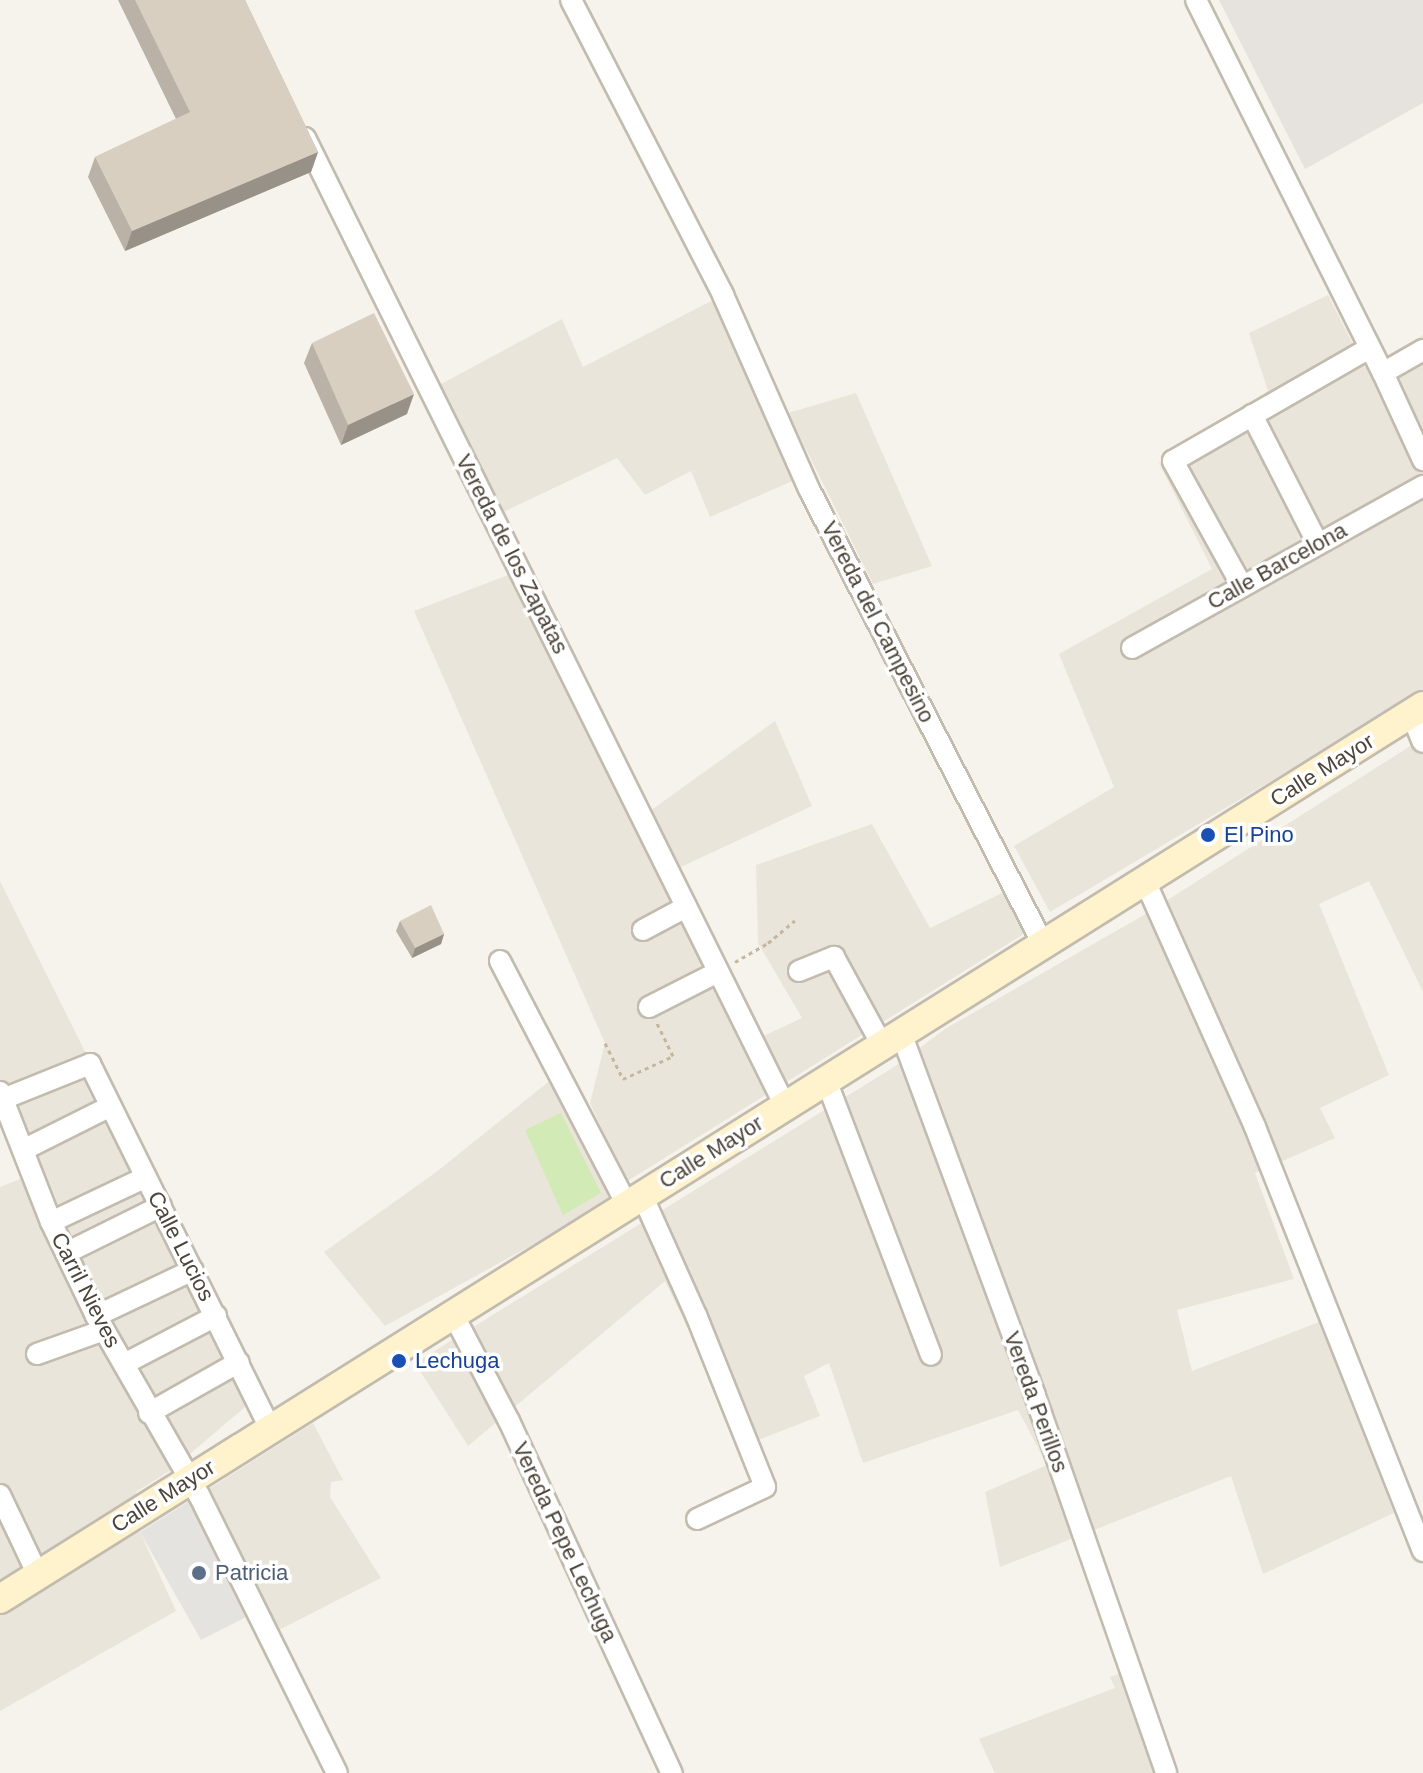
<!DOCTYPE html>
<style>
body{margin:0}
#map{position:relative;width:1423px;height:1773px;overflow:hidden;background:#f6f3ec;font-family:Helvetica,sans-serif}
div>[style]{position:absolute}
[style*='--x']{left:calc(var(--x)*1px);top:calc(var(--y)*1px);width:calc(var(--w)*1px);rotate:calc(var(--a)*1deg)}
.residential>*{inset:0;background:#eae5da}
.industrial>*{inset:0;background:#e6e2dd}
.green>*{inset:0;background:#d2eab5}
.parking>*{inset:0;background:#e5e3e0}
.path>*{height:3px;margin-top:-1.5px;transform-origin:0;background:repeating-linear-gradient(90deg,#c4b79f 0 4px,transparent 0 8px)}
.roads{filter:drop-shadow(2px 0 #c2bbae) drop-shadow(-2px 0 #c2bbae) drop-shadow(0 2px #c2bbae) drop-shadow(0 -2px #c2bbae)}
.minor>*{height:20px;margin:-10px;padding:0 10px;transform-origin:10px;border-radius:10px;background:#fff}
.secondary>*{height:28px;margin:-14px;padding:0 14px;transform-origin:14px;border-radius:14px;background:#fff3cd}
.wall>*{inset:0;background:#bab2a6}
.shaded-wall>*{inset:0;background:#979187}
.building>*{inset:0;background:#d8cfc1}
.dots>*{width:22px;height:22px;translate:-50% -50%;box-sizing:border-box;border:4px solid #fff;border-radius:50%}
span{translate:-50% -50%;white-space:nowrap;text-align:center;line-height:1.15;-webkit-text-stroke:7px #fff;paint-order:stroke}
.street-label{font-size:22px;color:#4b4439}
.transit-label{font-size:22px;color:#164399}
.left{translate:0 -50%;text-align:left}
.service-label{font-size:22px;color:#4e5e75}
</style>
<div id="map">
<div class="residential">
<div style="clip-path:polygon(723px 295px,804px 476px,710px 517px,691px 471px,645px 495px,617px 458px,493px 517px,430px 390px,562px 319px,583px 367px)"></div>
<div style="clip-path:polygon(1328px 295px,1365px 368px,1423px 335px,1423px 691px,1050px 912px,1014px 846px,1114px 787px,1059px 654px,1212px 569px,1159px 463px,1268px 391px,1249px 333px)"></div>
<div style="clip-path:polygon(856px 393px,932px 566px,873px 584px,788px 413px)"></div>
<div style="clip-path:polygon(508px 575px,615px 759px,643px 816px,775px 721px,812px 806px,670px 872px,757px 1039px,802px 1018px,758px 943px,756px 865px,872px 824px,930px 928px,1004px 892px,1027px 932px,626px 1182px,590px 1103px,605px 1043px,414px 611px)"></div>
<div style="clip-path:polygon(1423px 738px,1423px 992px,1369px 881px,1319px 904px,1389px 1075px,1320px 1108px,1335px 1138px,1255px 1173px,1294px 1279px,1177px 1310px,1192px 1371px,1319px 1322px,1394px 1513px,1263px 1574px,1231px 1476px,1000px 1567px,985px 1492px,1047px 1465px,1018px 1410px,863px 1463px,829px 1363px,804px 1376px,820px 1416px,745px 1445px,665px 1281px,468px 1446px,415px 1363px,894px 1067px,945px 1029px,1144px 915px)"></div>
<div style="clip-path:polygon(0 881px,257px 1397px,171px 1470px,136px 1492px,140px 1532px,176px 1611px,0 1711px,0 1187px,28px 1176px,0 1112px)"></div>
<div style="clip-path:polygon(552px 1079px,619px 1197px,385px 1326px,324px 1252px,435px 1173px)"></div>
<div style="clip-path:polygon(313px 1423px,343px 1480px,331px 1482px,330px 1497px,381px 1578px,269px 1635px,199px 1495px)"></div>
<div style="clip-path:polygon(1130px 1670px,1166px 1773px,995px 1773px,979px 1739px,1115px 1688px,1110px 1677px)"></div>
</div>
<div class="industrial">
<div style="clip-path:polygon(1219px 0,1423px 0,1423px 103px,1305px 169px)"></div>
</div>
<div class="green">
<div style="clip-path:polygon(561px 1113px,601px 1193px,563px 1215px,525px 1130px)"></div>
</div>
<div class="parking">
<div style="clip-path:polygon(199px 1495px,254px 1613px,201px 1640px,140px 1532px)"></div>
</div>
<div class="path">
<div style="--x:735;--y:962;--w:38;--a:-30"></div>
<div style="--x:768;--y:943;--w:35;--a:-40"></div>
<div style="--x:605;--y:1043;--w:40;--a:63.4"></div>
<div style="--x:623;--y:1079;--w:55;--a:-24.7"></div>
<div style="--x:673;--y:1056;--w:39;--a:-116"></div>
</div>
<div class="roads">
<div class="minor">
<div style="--x:571;--y:0;--w:332;--a:62.7"></div>
<div style="--x:723;--y:295;--w:212;--a:66.1"></div>
<div style="--x:809;--y:489;--w:512;--a:62.78"></div>
<div style="--x:1196;--y:0;--w:417;--a:63.4"></div>
<div style="--x:305;--y:138;--w:1080;--a:63.62"></div>
<div style="--x:1423;--y:350;--w:46;--a:150.1"></div>
<div style="--x:1383;--y:373;--w:96;--a:65.3"></div>
<div style="--x:1252;--y:415;--w:145;--a:62.9"></div>
<div style="--x:1242;--y:586;--w:143;--a:-118.9"></div>
<div style="--x:1173;--y:461;--w:225;--a:-29.9"></div>
<div style="--x:1132;--y:648;--w:333;--a:-29.1"></div>
<div style="--x:1411;--y:713;--w:31;--a:68"></div>
<div style="--x:1145;--y:881;--w:269;--a:65.9"></div>
<div style="--x:1255;--y:1127;--w:456;--a:68.4"></div>
<div style="--x:643;--y:930;--w:49;--a:-28.1"></div>
<div style="--x:500;--y:961;--w:275;--a:62.5"></div>
<div style="--x:799;--y:971;--w:38;--a:-22"></div>
<div style="--x:834;--y:957;--w:100;--a:61.4"></div>
<div style="--x:649;--y:1007;--w:77;--a:-26.9"></div>
<div style="--x:901;--y:1033;--w:387;--a:69.7"></div>
<div style="--x:1035;--y:1396;--w:399;--a:70.8"></div>
<div style="--x:826;--y:1080;--w:294;--a:69.1"></div>
<div style="--x:0;--y:1092;--w:140;--a:68.6"></div>
<div style="--x:51;--y:1222;--w:104;--a:64.4"></div>
<div style="--x:96;--y:1316;--w:207;--a:60.1"></div>
<div style="--x:199;--y:1495;--w:310;--a:63.6"></div>
<div style="--x:3;--y:1099;--w:94;--a:-21.9"></div>
<div style="--x:90;--y:1064;--w:406;--a:63.7"></div>
<div style="--x:23;--y:1150;--w:98;--a:-26.6"></div>
<div style="--x:642;--y:1195;--w:132;--a:65.8"></div>
<div style="--x:696;--y:1315;--w:185;--a:68.1"></div>
<div style="--x:765;--y:1487;--w:75;--a:154.8"></div>
<div style="--x:51;--y:1222;--w:105;--a:-25.3"></div>
<div style="--x:66;--y:1253;--w:106;--a:-26.3"></div>
<div style="--x:453;--y:1314;--w:121;--a:62.4"></div>
<div style="--x:509;--y:1421;--w:388;--a:65.2"></div>
<div style="--x:96;--y:1316;--w:107;--a:-25.4"></div>
<div style="--x:37;--y:1354;--w:71;--a:-19.7"></div>
<div style="--x:124;--y:1364;--w:104;--a:-27.6"></div>
<div style="--x:149;--y:1413;--w:103;--a:-29.5"></div>
<div style="--x:0;--y:1495;--w:89;--a:64.6"></div>
</div>
<div class="secondary">
<div style="--x:0;--y:1599;--w:1680;--a:-32.11"></div>
</div>
</div>
<div class="wall">
<div style="clip-path:polygon(118px 0,245px 0,318px 152px,311px 172px,125px 251px,88px 177px,95px 157px,176px 119px)"></div>
<div style="clip-path:polygon(312px 343px,407px 414px,341px 445px,304px 363px)"></div>
<div style="clip-path:polygon(400px 921px,444px 934px,441px 944px,412px 958px,396px 931px)"></div>
</div>
<div class="shaded-wall">
<div style="clip-path:polygon(318px 152px,311px 172px,125px 251px,132px 231px)"></div>
<div style="clip-path:polygon(414px 394px,407px 414px,341px 445px,348px 425px)"></div>
<div style="clip-path:polygon(444px 934px,441px 944px,412px 958px,415px 948px)"></div>
</div>
<div class="building">
<div style="clip-path:polygon(135px 0,245px 0,318px 152px,132px 231px,95px 157px,190px 112px)"></div>
<div style="clip-path:polygon(374px 313px,414px 394px,348px 425px,312px 343px)"></div>
<div style="clip-path:polygon(431px 905px,444px 934px,415px 948px,400px 921px)"></div>
</div>
<div class="dots">
<div style="left:1208px;top:835px;background:#1a4fb4"></div>
<div style="left:399px;top:1361px;background:#1a4fb4"></div>
<div style="left:199px;top:1573px;background:#5c6f8a"></div>
</div>
<div class="street-label">
<span style="left:512px;top:554px;rotate:63deg">Vereda de los Zapatas</span>
<span style="left:1277px;top:566px;rotate:-29deg">Calle Barcelona</span>
<span style="left:878px;top:622px;rotate:63deg">Vereda del Campesino</span>
<span style="left:1322px;top:770px;rotate:-32deg">Calle Mayor</span>
<span style="left:711px;top:1152px;rotate:-32deg">Calle Mayor</span>
<span style="left:181px;top:1246px;rotate:63deg">Calle Lucios</span>
<span style="left:86px;top:1290px;rotate:63deg">Carril Nieves</span>
<span style="left:1036px;top:1402px;rotate:70deg">Vereda Perillos</span>
<span style="left:163px;top:1496px;rotate:-32deg">Calle Mayor</span>
<span style="left:565px;top:1542px;rotate:65deg">Vereda Pepe Lechuga</span>
</div>
<div class="transit-label">
<span class="left" style="left:1224px;top:835px">El Pino</span>
<span class="left" style="left:415px;top:1361px">Lechuga</span>
</div>
<div class="service-label">
<span class="left" style="left:215px;top:1573px">Patricia</span>
</div>
</div>
